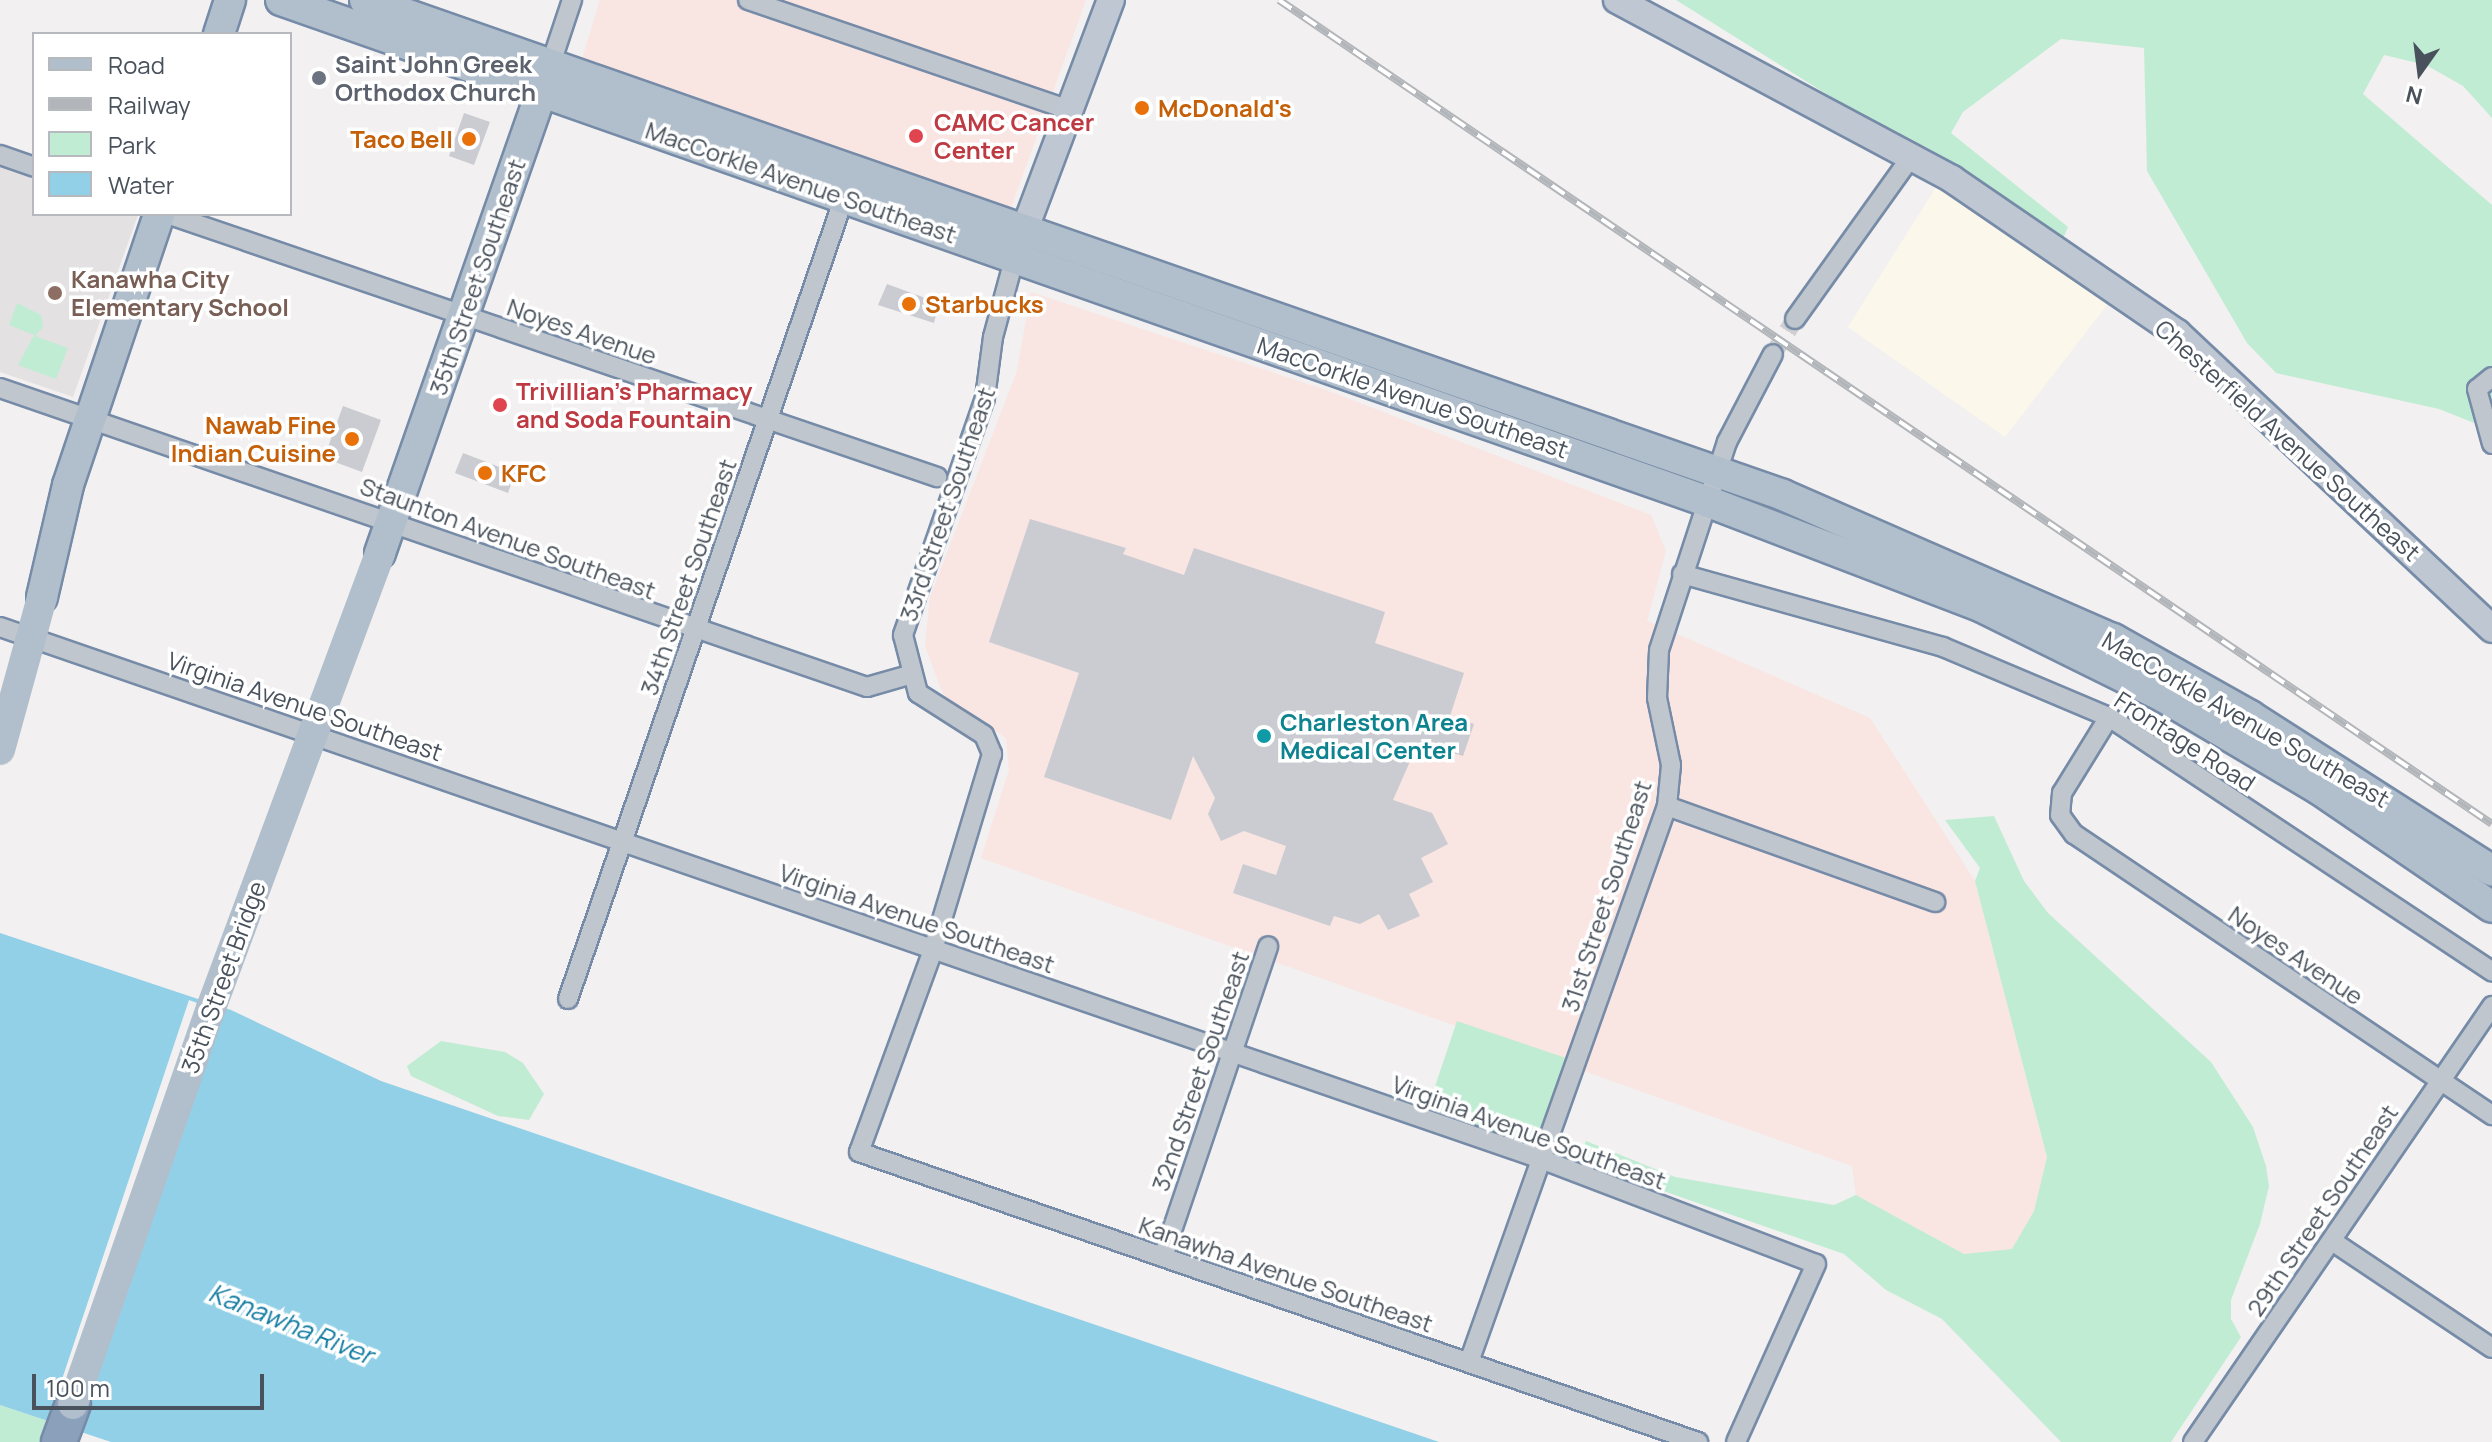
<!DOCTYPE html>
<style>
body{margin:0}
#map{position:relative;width:2492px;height:1442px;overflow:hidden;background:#f2f0f0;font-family:Manrope,sans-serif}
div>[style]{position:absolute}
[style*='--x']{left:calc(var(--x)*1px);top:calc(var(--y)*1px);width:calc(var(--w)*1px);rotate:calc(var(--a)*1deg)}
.commercial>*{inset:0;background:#fbf7eb}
.education>*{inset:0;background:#e3e1e1}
.medical>*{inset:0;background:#f9e5e2}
.green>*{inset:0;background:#c1ecd4}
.water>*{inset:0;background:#91d0e7}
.pier>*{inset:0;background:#f2f0f0}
.building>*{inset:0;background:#caccd2}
.street-tunnel>*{height:18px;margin-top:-9px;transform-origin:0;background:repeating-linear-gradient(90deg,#d0d0d2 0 18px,transparent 0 27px)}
.roads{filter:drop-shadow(2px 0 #768ba7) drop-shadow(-2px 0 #768ba7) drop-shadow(0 2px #768ba7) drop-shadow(0 -2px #768ba7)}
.street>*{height:18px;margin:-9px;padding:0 9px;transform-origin:9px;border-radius:9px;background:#bfc6cd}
.secondary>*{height:26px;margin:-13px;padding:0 13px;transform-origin:13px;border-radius:13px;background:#bfc7d2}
.primary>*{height:30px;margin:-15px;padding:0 15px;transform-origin:15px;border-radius:15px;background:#b1becc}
.highway>*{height:34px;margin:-17px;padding:0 17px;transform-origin:17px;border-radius:17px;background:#8ba0bb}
.rail>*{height:8px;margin-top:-4px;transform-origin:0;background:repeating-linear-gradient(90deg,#fff 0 15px,#b2b5b9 0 30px);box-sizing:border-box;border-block:2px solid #b2b5b9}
.primary-bridge>*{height:30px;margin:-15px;padding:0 15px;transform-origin:15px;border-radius:15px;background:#b1becc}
.dots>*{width:22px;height:22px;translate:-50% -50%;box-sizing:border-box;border:4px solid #fff;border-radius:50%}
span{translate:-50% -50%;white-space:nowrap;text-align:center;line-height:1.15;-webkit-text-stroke:7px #fff;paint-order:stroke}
.worship-label{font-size:24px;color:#5b616d;font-weight:700}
.left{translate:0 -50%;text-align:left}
.food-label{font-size:24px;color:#c56008;font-weight:700}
.right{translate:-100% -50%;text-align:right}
.health-label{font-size:24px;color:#be3a42;font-weight:700}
.street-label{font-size:24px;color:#49525c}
.education-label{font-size:24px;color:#785e54;font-weight:700}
.culture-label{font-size:24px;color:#0d838f;font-weight:700}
.water-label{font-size:26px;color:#157da2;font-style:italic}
.legend{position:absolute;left:32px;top:32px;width:260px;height:184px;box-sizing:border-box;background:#fff;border:2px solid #b6babe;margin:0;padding:10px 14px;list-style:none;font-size:24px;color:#49525c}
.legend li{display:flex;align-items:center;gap:16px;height:40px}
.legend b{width:40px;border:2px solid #b6babe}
.north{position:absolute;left:2380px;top:32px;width:80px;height:80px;-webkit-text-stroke:6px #fff;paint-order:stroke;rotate:194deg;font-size:22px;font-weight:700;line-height:32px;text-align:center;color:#49525c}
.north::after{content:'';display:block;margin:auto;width:28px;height:36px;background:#49525c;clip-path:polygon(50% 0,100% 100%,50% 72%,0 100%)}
.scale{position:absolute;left:32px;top:1374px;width:232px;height:36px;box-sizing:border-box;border:4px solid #49525c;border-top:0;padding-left:10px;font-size:24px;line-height:28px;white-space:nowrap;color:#49525c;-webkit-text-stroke:6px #fff;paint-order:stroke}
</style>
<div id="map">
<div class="commercial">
<div style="clip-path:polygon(1938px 184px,2107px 305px,2005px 437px,1848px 327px)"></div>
</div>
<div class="education">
<div style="clip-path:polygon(0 165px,34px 177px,34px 214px,138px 215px,73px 397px,0 372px)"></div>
</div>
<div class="medical">
<div style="clip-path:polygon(600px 0,1086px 0,1010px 210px,581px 62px)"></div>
<div style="clip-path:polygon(1031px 292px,1326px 390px,1651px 515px,1666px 551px,1647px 621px,1870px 718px,1975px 881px,2047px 1157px,2034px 1211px,2012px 1250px,1964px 1254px,1856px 1195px,1852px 1166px,981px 858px,1009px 770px,1006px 738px,945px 699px,925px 646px,930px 597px,1017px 371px)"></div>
</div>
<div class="green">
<div style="clip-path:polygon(1676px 0,2492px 0,2492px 118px,2463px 86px,2426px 65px,2384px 55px,2363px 94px,2492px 205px,2492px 430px,2439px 409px,2276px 373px,2247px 343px,2147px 171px,2144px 48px,2061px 39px,1963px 112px,1951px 133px,2068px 227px,2062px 241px)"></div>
<div style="clip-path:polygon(17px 303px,41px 315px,43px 327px,35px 336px,68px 348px,56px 379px,18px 365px,34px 335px,9px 325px)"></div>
<div style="clip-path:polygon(1994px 816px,2024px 881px,2048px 913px,2211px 1062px,2253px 1127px,2266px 1166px,2269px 1186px,2260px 1224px,2231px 1300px,2231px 1319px,2241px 1337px,2171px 1442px,2061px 1442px,1942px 1319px,1886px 1290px,1844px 1254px,1606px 1171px,1580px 1154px,1586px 1141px,1675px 1177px,1834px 1205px,1856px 1195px,1964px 1254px,2012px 1249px,2034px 1211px,2047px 1157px,1975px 881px,1980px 868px,1945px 820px)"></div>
<div style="clip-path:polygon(1457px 1021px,1566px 1058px,1536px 1147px,1427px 1110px)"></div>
<div style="clip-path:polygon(441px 1041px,505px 1052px,523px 1063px,544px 1094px,529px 1120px,498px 1116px,411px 1076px,407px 1066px)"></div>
<div style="clip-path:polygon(0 1405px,48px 1421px,47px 1442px,0 1442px)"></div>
</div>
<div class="water">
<div style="clip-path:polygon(0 933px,231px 1010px,381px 1081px,1439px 1442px,111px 1442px,0 1405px)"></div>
</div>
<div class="pier">
<div style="clip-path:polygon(189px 1000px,219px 1011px,81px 1405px,80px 1432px,48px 1421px)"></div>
</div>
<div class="building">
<div style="clip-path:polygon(464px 113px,490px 122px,474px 165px,449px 156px)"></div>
<div style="clip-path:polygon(887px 284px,939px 303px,934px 323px,878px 305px)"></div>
<div style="clip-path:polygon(343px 406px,381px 420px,362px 472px,324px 458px)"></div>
<div style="clip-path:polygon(463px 453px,515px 473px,508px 493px,455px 473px)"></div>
<div style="clip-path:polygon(1030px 519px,1126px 548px,1123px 554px,1184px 575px,1194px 548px,1385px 612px,1375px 643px,1464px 673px,1450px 716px,1474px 724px,1463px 756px,1437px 748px,1434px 757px,1415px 750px,1393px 800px,1432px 813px,1448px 844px,1421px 858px,1433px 882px,1409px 894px,1420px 916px,1388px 930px,1379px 914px,1360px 924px,1334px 916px,1330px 926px,1233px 893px,1243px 864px,1276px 875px,1286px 846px,1244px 831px,1221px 841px,1208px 814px,1215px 798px,1193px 756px,1171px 820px,1044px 777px,1079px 673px,989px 642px)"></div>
</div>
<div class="street-tunnel">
<div style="--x:1773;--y:354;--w:41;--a:-57.8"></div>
</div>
<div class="roads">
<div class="street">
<div style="--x:748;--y:0;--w:337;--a:18.9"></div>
<div style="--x:550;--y:66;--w:70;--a:-71.6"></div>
<div style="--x:0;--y:155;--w:36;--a:19"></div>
<div style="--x:167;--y:214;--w:814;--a:18.86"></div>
<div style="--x:1015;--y:256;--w:84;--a:105.2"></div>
<div style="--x:993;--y:337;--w:62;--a:97.5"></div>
<div style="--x:985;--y:398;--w:251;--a:109.1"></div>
<div style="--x:903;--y:635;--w:60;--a:75.5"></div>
<div style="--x:918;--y:693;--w:78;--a:32.5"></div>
<div style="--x:984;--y:735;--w:21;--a:67"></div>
<div style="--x:992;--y:754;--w:205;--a:106.8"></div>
<div style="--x:933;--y:950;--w:215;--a:110.1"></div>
<div style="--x:859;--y:1152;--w:888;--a:19.07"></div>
<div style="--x:1795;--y:319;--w:199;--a:-54.4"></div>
<div style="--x:2492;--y:377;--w:19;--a:141"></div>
<div style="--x:2477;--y:389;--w:57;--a:74.7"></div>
<div style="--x:0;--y:388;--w:917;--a:19.03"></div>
<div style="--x:867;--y:687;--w:44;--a:-15.9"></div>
<div style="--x:1682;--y:574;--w:271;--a:15.6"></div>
<div style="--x:1943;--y:647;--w:180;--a:22.9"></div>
<div style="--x:2109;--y:717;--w:460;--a:33.6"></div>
<div style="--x:0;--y:627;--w:1630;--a:19.05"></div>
<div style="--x:1541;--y:1159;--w:294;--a:20.9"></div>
<div style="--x:1816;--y:1264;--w:195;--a:114.2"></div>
<div style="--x:2109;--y:717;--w:89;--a:121.7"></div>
<div style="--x:2062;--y:793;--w:22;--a:95"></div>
<div style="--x:2060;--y:815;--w:24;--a:54"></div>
<div style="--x:2074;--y:834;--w:504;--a:33.91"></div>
<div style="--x:1667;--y:806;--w:285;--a:19.7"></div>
<div style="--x:568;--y:999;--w:854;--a:-70.99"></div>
<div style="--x:2332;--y:1241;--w:192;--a:33.8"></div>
<div style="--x:1163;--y:1257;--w:328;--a:-71.3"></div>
<div style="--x:1469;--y:1362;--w:590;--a:-70.4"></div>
<div style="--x:1667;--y:806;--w:41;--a:-84.4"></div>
<div style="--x:1671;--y:765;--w:68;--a:-101.8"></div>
<div style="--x:1657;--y:698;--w:48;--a:-87.6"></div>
<div style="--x:1659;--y:650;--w:219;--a:-71.9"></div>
<div style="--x:1727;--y:442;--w:99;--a:-62.4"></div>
<div style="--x:2193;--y:1442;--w:529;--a:-55.56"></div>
</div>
<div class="secondary">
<div style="--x:1617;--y:0;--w:380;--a:28.1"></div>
<div style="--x:1952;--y:179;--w:273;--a:34.4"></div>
<div style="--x:2177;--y:333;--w:432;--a:43.2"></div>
<div style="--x:1018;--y:247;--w:264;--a:-69.4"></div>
</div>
<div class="primary">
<div style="--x:281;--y:0;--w:1514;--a:19.37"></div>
<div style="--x:1709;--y:502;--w:292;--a:21"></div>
<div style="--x:1982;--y:607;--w:203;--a:26.3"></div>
<div style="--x:2164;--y:697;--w:180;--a:30.7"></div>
<div style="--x:2319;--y:789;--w:209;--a:34.3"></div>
<div style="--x:365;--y:0;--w:1502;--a:19.24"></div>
<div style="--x:1783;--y:495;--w:360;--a:23.6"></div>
<div style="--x:2113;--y:639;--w:157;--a:29.3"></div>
<div style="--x:2250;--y:716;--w:287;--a:32.6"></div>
<div style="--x:219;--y:34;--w:36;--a:-72"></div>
<div style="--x:380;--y:553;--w:505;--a:-70.7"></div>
<div style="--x:42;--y:597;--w:115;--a:-76.9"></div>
<div style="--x:68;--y:485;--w:286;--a:-71.4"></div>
</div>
<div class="highway">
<div style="--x:59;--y:1442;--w:40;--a:-69.8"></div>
</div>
</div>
<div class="rail">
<div style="--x:1279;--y:0;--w:1466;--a:34.19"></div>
</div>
<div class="primary-bridge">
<div style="--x:0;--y:750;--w:159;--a:-74.6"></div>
<div style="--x:73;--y:1404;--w:419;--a:-70.8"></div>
<div style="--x:211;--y:1008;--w:485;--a:-69.6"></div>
</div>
<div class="dots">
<div style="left:319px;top:78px;background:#6b7280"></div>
<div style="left:1142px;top:108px;background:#e8710a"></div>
<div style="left:916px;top:136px;background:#e0444e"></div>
<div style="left:469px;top:139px;background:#e8710a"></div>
<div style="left:55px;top:293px;background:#8d6e63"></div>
<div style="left:909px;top:304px;background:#e8710a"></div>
<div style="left:500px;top:405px;background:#e0444e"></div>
<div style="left:352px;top:439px;background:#e8710a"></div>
<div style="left:485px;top:473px;background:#e8710a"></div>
<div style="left:1264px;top:736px;background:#0f9aa8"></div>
</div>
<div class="worship-label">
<span class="left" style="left:335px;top:78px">Saint John Greek<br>Orthodox Church</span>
</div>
<div class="food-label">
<span class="left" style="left:1158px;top:108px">McDonald's</span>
<span class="right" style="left:453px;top:139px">Taco Bell</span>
<span class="left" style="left:925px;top:304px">Starbucks</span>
<span class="right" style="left:336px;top:439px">Nawab Fine<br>Indian Cuisine</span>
<span class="left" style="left:501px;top:473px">KFC</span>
</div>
<div class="health-label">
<span class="left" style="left:934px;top:136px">CAMC Cancer<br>Center</span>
<span class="left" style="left:516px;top:405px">Trivillian's Pharmacy<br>and Soda Fountain</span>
</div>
<div class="street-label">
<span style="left:801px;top:182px;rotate:19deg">MacCorkle Avenue Southeast</span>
<span style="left:477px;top:277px;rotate:-71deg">35th Street Southeast</span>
<span style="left:582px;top:331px;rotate:19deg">Noyes Avenue</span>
<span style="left:1413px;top:397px;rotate:19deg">MacCorkle Avenue Southeast</span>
<span style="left:2288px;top:440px;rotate:42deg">Chesterfield Avenue Southeast</span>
<span style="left:947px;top:504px;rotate:-71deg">33rd Street Southeast</span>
<span style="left:508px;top:538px;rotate:20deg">Staunton Avenue Southeast</span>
<span style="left:688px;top:577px;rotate:-71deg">34th Street Southeast</span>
<span style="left:305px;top:706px;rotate:19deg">Virginia Avenue Southeast</span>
<span style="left:2246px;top:719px;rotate:30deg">MacCorkle Avenue Southeast</span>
<span style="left:2185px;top:741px;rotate:33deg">Frontage Road</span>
<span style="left:1606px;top:896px;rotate:-72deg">31st Street Southeast</span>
<span style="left:917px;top:918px;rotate:19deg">Virginia Avenue Southeast</span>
<span style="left:2296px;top:955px;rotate:34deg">Noyes Avenue</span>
<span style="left:223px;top:977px;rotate:-70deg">35th Street Bridge</span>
<span style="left:1200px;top:1071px;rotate:-71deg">32nd Street Southeast</span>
<span style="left:1529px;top:1132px;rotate:20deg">Virginia Avenue Southeast</span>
<span style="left:2322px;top:1210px;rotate:-56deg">29th Street Southeast</span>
<span style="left:1286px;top:1274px;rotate:19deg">Kanawha Avenue Southeast</span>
</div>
<div class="education-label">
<span class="left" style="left:71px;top:293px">Kanawha City<br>Elementary School</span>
</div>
<div class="culture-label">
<span class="left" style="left:1280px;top:736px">Charleston Area<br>Medical Center</span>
</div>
<div class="water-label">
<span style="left:291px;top:1324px;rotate:22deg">Kanawha River</span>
</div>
<ul class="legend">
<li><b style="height:10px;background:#b1becc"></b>Road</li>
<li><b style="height:10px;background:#b2b5b9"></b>Railway</li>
<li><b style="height:22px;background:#c1ecd4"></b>Park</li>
<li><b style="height:22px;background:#91d0e7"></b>Water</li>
</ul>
<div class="north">N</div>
<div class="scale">100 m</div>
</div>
